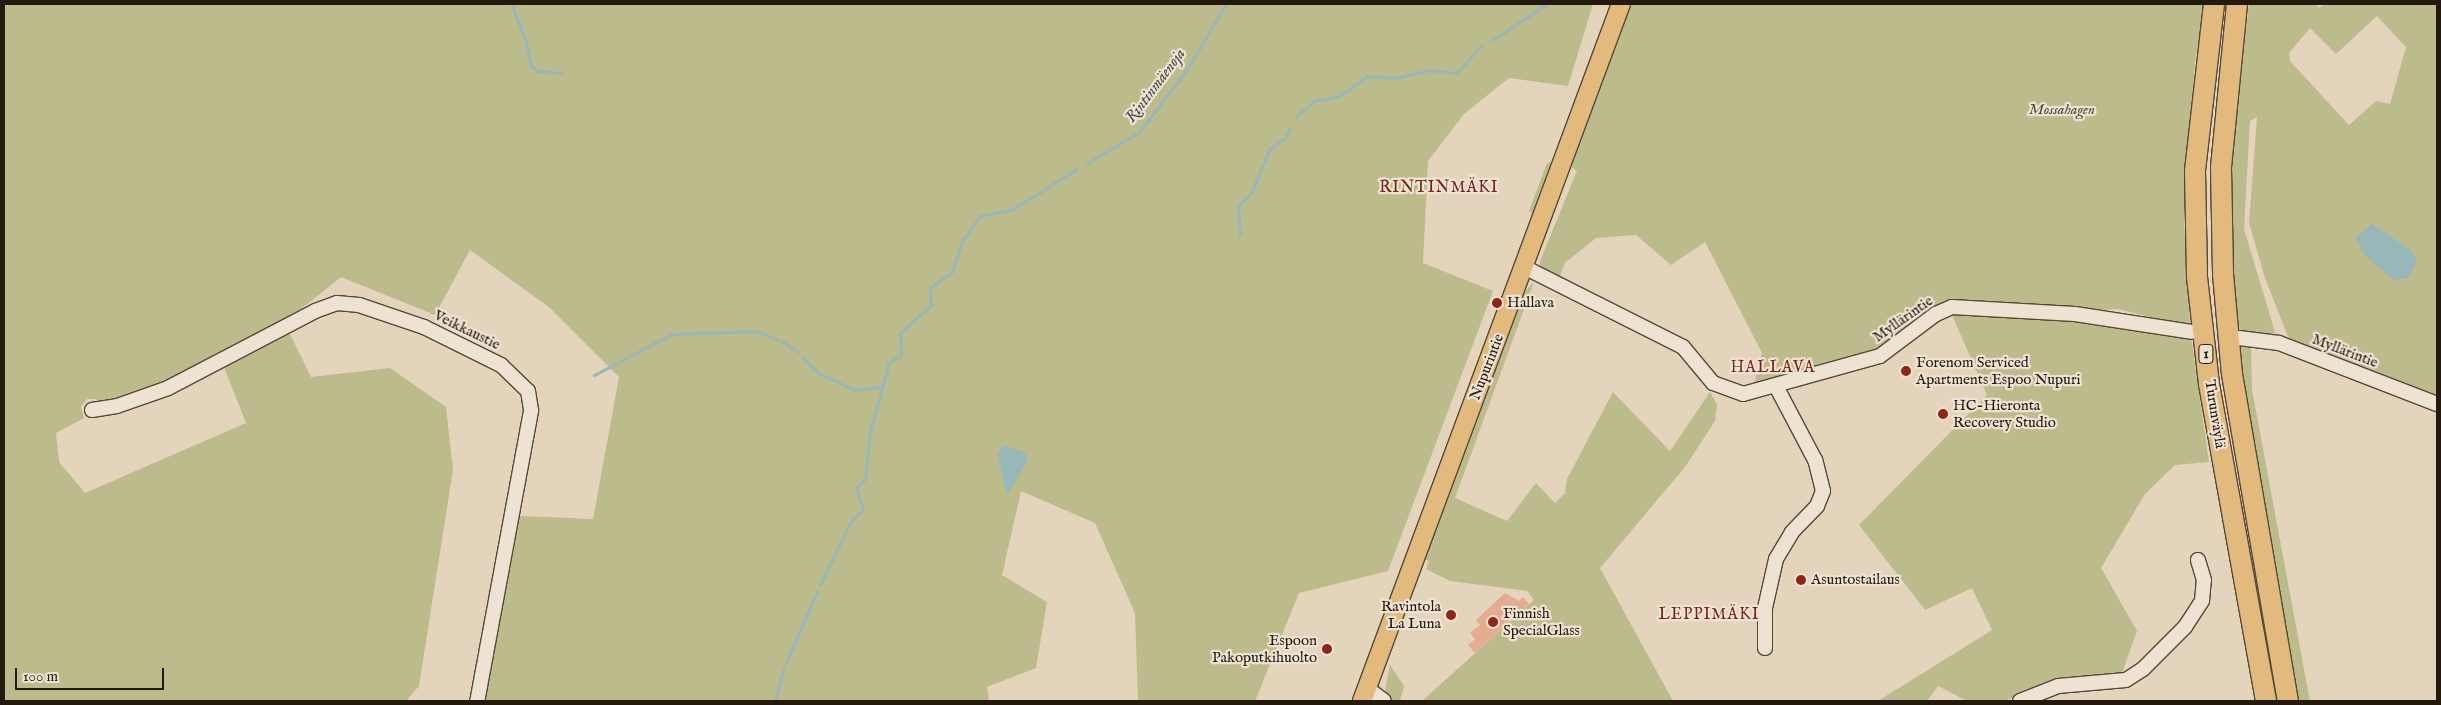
<!DOCTYPE html>
<meta charset="utf-8">
<style>
body{margin:0}
#map{position:relative;width:2441px;height:705px;overflow:hidden;background:#e5d4bc;font-family:"IM FELL English",serif}
div>[style]{position:absolute}
[style*='--x']{left:calc(var(--x)*1px);top:calc(var(--y)*1px);width:calc(var(--w)*1px);rotate:calc(var(--a)*1deg)}
.green>*{inset:0;background:#bbbb8c}
.water>*{inset:0;background:#98b7b8}
.stream>*{height:3px;margin:-1.5px;padding:0 1.5px;transform-origin:1.5px;border-radius:1.5px;background:#98b7b8}
.building>*{inset:0;background:#e4ac91}
.roads{filter:drop-shadow(1px 0 #544839) drop-shadow(-1px 0 #544839) drop-shadow(0 1px #544839) drop-shadow(0 -1px #544839)}
.minor>*{height:14px;margin:-7px;padding:0 7px;transform-origin:7px;border-radius:7px;background:#eee3d3}
.major>*{height:18px;margin:-9px;padding:0 9px;transform-origin:9px;border-radius:9px;background:#e2ba7e}
.highway>*{height:20px;margin:-10px;padding:0 10px;transform-origin:10px;border-radius:10px;background:#e2ba7e}
.dots>*{width:14px;height:14px;translate:-50% -50%;box-sizing:border-box;border:2px solid #eee3d3;border-radius:50%}
span{translate:-50% -50%;white-space:nowrap;text-align:center;line-height:1.15;-webkit-text-stroke:4.5px #eee3d3;paint-order:stroke}
.shield-label span{padding:1px 4px;background:#eee3d3;border:1px solid;border-radius:4px;-webkit-text-stroke-width:0}
.shield-label{font-size:14px;color:#23190d;font-weight:700}
.park-label{font-size:15px;color:#514a33;font-style:italic}
.poi-label{font-size:15px;color:#23190d}
.left{translate:0 -50%;text-align:left}
.right{translate:-100% -50%;text-align:right}
.street-label{font-size:15px;color:#23190d}
.water-label{font-size:16px;color:#464840;font-style:italic}
.neighbourhood-label{font-size:16px;color:#7a1f14;letter-spacing:1px}
.frame{position:absolute;inset:0;border:5px solid #23190d;pointer-events:none}
.scale{position:absolute;left:15px;top:668px;width:149px;height:22px;box-sizing:border-box;border:2px solid #23190d;border-top:0;padding-left:6px;font-size:15px;line-height:18px;white-space:nowrap;color:#23190d;-webkit-text-stroke:4px #eee3d3;paint-order:stroke}
</style>
<div id="map">
<div class="green">
<div style="clip-path:polygon(4px 4px,1593px 4px,1568px 86px,1509px 78px,1464px 114px,1428px 161px,1423px 263px,1493px 291px,1388px 571px,1299px 593px,1255px 701px,1138px 701px,1135px 613px,1095px 523px,1021px 491px,1002px 575px,1047px 602px,1036px 668px,987px 687px,989px 701px,484px 701px,519px 516px,593px 519px,619px 377px,550px 308px,470px 250px,435px 315px,341px 277px,285px 322px,173px 383px,102px 404px,96px 399px,87px 399px,81px 407px,84px 418px,56px 433px,59px 462px,85px 493px,246px 423px,222px 362px,287px 328px,311px 377px,390px 368px,446px 407px,453px 470px,419px 686px,406px 701px,4px 701px)"></div>
<div style="clip-path:polygon(1629px 4px,2205px 4px,2195px 62px,2184px 219px,2190px 327px,2118px 309px,2087px 311px,1963px 301px,1948px 304px,1893px 345px,1759px 389px,1755px 380px,1762px 353px,1705px 242px,1671px 265px,1636px 235px,1596px 238px,1565px 263px,1558px 281px,1541px 270px,1540px 261px,1577px 171px,1569px 165px)"></div>
<div style="clip-path:polygon(evenodd,2249px 4px,2316px 4px,2319px 8px,2324px 4px,2437px 4px,2437px 401px,2291px 344px,2265px 278px,2249px 223px,2257px 117px,2250px 121px,2244px 229px,2275px 332px,2272px 336px,2236px 335px,2229px 197px,2233px 122px,2249px 4px,2377px 16px,2406px 47px,2390px 104px,2376px 101px,2349px 125px,2290px 61px,2289px 53px,2310px 28px,2336px 54px,2377px 16px)"></div>
<div style="clip-path:polygon(1552px 162px,1554px 164px,1532px 214px,1529px 211px,1547px 163px)"></div>
<div style="clip-path:polygon(1534px 282px,1455px 498px,1507px 521px,1536px 483px,1555px 503px,1565px 493px,1567px 479px,1613px 392px,1670px 451px,1710px 392px,1717px 405px,1715px 421px,1685px 467px,1600px 568px,1673px 701px,1422px 701px,1534px 600px,1527px 591px,1450px 581px,1426px 569px,1429px 561px,1425px 559px,1499px 356px,1526px 290px)"></div>
<div style="clip-path:polygon(1951px 313px,2079px 319px,2191px 336px,2209px 462px,2175px 465px,2145px 494px,2101px 568px,2137px 631px,2122px 673px,2053px 681px,2005px 701px,1967px 701px,1938px 686px,1927px 701px,1878px 701px,1992px 630px,1972px 588px,1925px 610px,1859px 525px,1987px 395px)"></div>
<div style="clip-path:polygon(2237px 342px,2251px 345px,2252px 390px,2310px 701px,2298px 701px,2260px 501px)"></div>
<div style="clip-path:polygon(1390px 665px,1404px 686px,1400px 701px,1388px 701px,1384px 696px)"></div>
</div>
<div class="water">
<div style="clip-path:polygon(2372px 224px,2412px 251px,2417px 262px,2408px 278px,2393px 280px,2362px 252px,2356px 237px)"></div>
<div style="clip-path:polygon(1004px 445px,1025px 453px,1028px 461px,1007px 495px,997px 453px)"></div>
</div>
<div class="stream">
<div style="--x:511;--y:4;--w:37;--a:68"></div>
<div style="--x:525;--y:38;--w:29;--a:78"></div>
<div style="--x:531;--y:66;--w:9;--a:36"></div>
<div style="--x:538;--y:71;--w:23;--a:5"></div>
<div style="--x:1492;--y:40;--w:66;--a:-33.2"></div>
<div style="--x:1296;--y:117;--w:24;--a:-42"></div>
<div style="--x:1314;--y:101;--w:25;--a:-11"></div>
<div style="--x:1339;--y:96;--w:35;--a:-35"></div>
<div style="--x:1368;--y:76;--w:27;--a:4"></div>
<div style="--x:1395;--y:78;--w:36;--a:-13"></div>
<div style="--x:1430;--y:70;--w:26;--a:7"></div>
<div style="--x:1456;--y:73;--w:37;--a:-47"></div>
<div style="--x:1087;--y:163;--w:61;--a:-30.8"></div>
<div style="--x:1139;--y:132;--w:77;--a:-52.4"></div>
<div style="--x:1186;--y:71;--w:78;--a:-59.2"></div>
<div style="--x:1240;--y:235;--w:30;--a:-94"></div>
<div style="--x:1238;--y:205;--w:18;--a:-43"></div>
<div style="--x:1251;--y:193;--w:49;--a:-67.1"></div>
<div style="--x:1270;--y:148;--w:18;--a:-34"></div>
<div style="--x:1285;--y:138;--w:11;--a:-63"></div>
<div style="--x:782;--y:341;--w:19;--a:35"></div>
<div style="--x:802;--y:357;--w:23;--a:45"></div>
<div style="--x:818;--y:373;--w:41;--a:24.7"></div>
<div style="--x:855;--y:390;--w:25;--a:-7"></div>
<div style="--x:594;--y:375;--w:88;--a:-27.7"></div>
<div style="--x:672;--y:334;--w:84;--a:-2"></div>
<div style="--x:756;--y:331;--w:22;--a:22"></div>
<div style="--x:820;--y:585;--w:69;--a:-64.2"></div>
<div style="--x:850;--y:523;--w:19;--a:-47"></div>
<div style="--x:863;--y:509;--w:22;--a:-108"></div>
<div style="--x:856;--y:488;--w:13;--a:-45"></div>
<div style="--x:865;--y:479;--w:47;--a:-83.9"></div>
<div style="--x:870;--y:432;--w:73;--a:-74.8"></div>
<div style="--x:889;--y:362;--w:13;--a:-27"></div>
<div style="--x:901;--y:356;--w:23;--a:-92"></div>
<div style="--x:900;--y:333;--w:42;--a:-42.1"></div>
<div style="--x:931;--y:305;--w:17;--a:-93"></div>
<div style="--x:930;--y:288;--w:27;--a:-36"></div>
<div style="--x:952;--y:272;--w:33;--a:-72"></div>
<div style="--x:962;--y:241;--w:31;--a:-54"></div>
<div style="--x:980;--y:216;--w:34;--a:-12"></div>
<div style="--x:1013;--y:209;--w:75;--a:-32"></div>
<div style="--x:786;--y:662;--w:77;--a:-66.1"></div>
<div style="--x:775;--y:701;--w:34;--a:-75"></div>
</div>
<div class="building">
<div style="clip-path:polygon(1505px 593px,1519px 601px,1523px 597px,1529px 604px,1475px 653px,1468px 645px,1475px 639px,1470px 633px,1480px 625px,1476px 620px)"></div>
</div>
<div class="roads">
<div class="minor">
<div style="--x:1524;--y:267;--w:178;--a:26.7"></div>
<div style="--x:1683;--y:347;--w:47;--a:50.2"></div>
<div style="--x:1713;--y:383;--w:32;--a:20"></div>
<div style="--x:1743;--y:394;--w:142;--a:-15.5"></div>
<div style="--x:1880;--y:356;--w:70;--a:-36.9"></div>
<div style="--x:1936;--y:314;--w:17;--a:-24"></div>
<div style="--x:1952;--y:307;--w:123;--a:3.3"></div>
<div style="--x:2075;--y:314;--w:118;--a:8.7"></div>
<div style="--x:2239;--y:338;--w:40;--a:7.1"></div>
<div style="--x:2279;--y:343;--w:169;--a:21.1"></div>
<div style="--x:92;--y:410;--w:25;--a:-9"></div>
<div style="--x:117;--y:406;--w:54;--a:-19.4"></div>
<div style="--x:168;--y:388;--w:166;--a:-27.6"></div>
<div style="--x:315;--y:311;--w:23;--a:-20"></div>
<div style="--x:337;--y:303;--w:22;--a:5"></div>
<div style="--x:359;--y:305;--w:69;--a:18.7"></div>
<div style="--x:424;--y:327;--w:86;--a:26.3"></div>
<div style="--x:501;--y:365;--w:37;--a:44"></div>
<div style="--x:528;--y:391;--w:20;--a:81"></div>
<div style="--x:531;--y:411;--w:295;--a:100.5"></div>
<div style="--x:1765;--y:648;--w:40;--a:-90"></div>
<div style="--x:1765;--y:608;--w:50;--a:-77.3"></div>
<div style="--x:1776;--y:559;--w:31;--a:-59"></div>
<div style="--x:1792;--y:532;--w:36;--a:-46"></div>
<div style="--x:1817;--y:506;--w:16;--a:-68"></div>
<div style="--x:1823;--y:491;--w:32;--a:-104"></div>
<div style="--x:1815;--y:460;--w:84;--a:-117.8"></div>
<div style="--x:1367;--y:688;--w:21;--a:37"></div>
<div style="--x:2020;--y:701;--w:41;--a:-21.5"></div>
<div style="--x:2058;--y:686;--w:68;--a:-5"></div>
<div style="--x:2126;--y:680;--w:20;--a:-33"></div>
<div style="--x:2143;--y:669;--w:59;--a:-45"></div>
<div style="--x:2185;--y:627;--w:31;--a:-57"></div>
<div style="--x:2202;--y:601;--w:21;--a:-85"></div>
<div style="--x:2204;--y:580;--w:21;--a:-107"></div>
</div>
<div class="major">
<div style="--x:1362;--y:701;--w:744;--a:-69.62"></div>
</div>
<div class="highway">
<div style="--x:2214;--y:4;--w:168;--a:96.5"></div>
<div style="--x:2195;--y:171;--w:106;--a:88.9"></div>
<div style="--x:2197;--y:277;--w:108;--a:83.6"></div>
<div style="--x:2209;--y:384;--w:322;--a:79.8"></div>
<div style="--x:2237;--y:4;--w:165;--a:95.6"></div>
<div style="--x:2221;--y:168;--w:106;--a:88.9"></div>
<div style="--x:2223;--y:274;--w:100;--a:84.9"></div>
<div style="--x:2232;--y:374;--w:332;--a:80.3"></div>
</div>
</div>
<div class="dots">
<div style="left:1497px;top:303px;background:#8f2418"></div>
<div style="left:1906px;top:371px;background:#8f2418"></div>
<div style="left:1943px;top:414px;background:#8f2418"></div>
<div style="left:1801px;top:580px;background:#8f2418"></div>
<div style="left:1451px;top:615px;background:#8f2418"></div>
<div style="left:1493px;top:622px;background:#8f2418"></div>
<div style="left:1327px;top:649px;background:#8f2418"></div>
</div>
<div class="shield-label">
<span style="left:2206px;top:354px">1</span>
</div>
<div class="park-label">
<span style="left:2062px;top:110px">Mossahagen</span>
</div>
<div class="poi-label">
<span class="left" style="left:1507px;top:303px">Hallava</span>
<span class="left" style="left:1916px;top:371px">Forenom Serviced<br>Apartments Espoo Nupuri</span>
<span class="left" style="left:1953px;top:414px">HC-Hieronta<br>Recovery Studio</span>
<span class="left" style="left:1811px;top:580px">Asuntostailaus</span>
<span class="right" style="left:1441px;top:615px">Ravintola<br>La Luna</span>
<span class="left" style="left:1503px;top:622px">Finnish<br>SpecialGlass</span>
<span class="right" style="left:1317px;top:649px">Espoon<br>Pakoputkihuolto</span>
</div>
<div class="street-label">
<span style="left:1903px;top:319px;rotate:-35deg">Myllärintie</span>
<span style="left:467px;top:330px;rotate:26deg">Veikkaustie</span>
<span style="left:2345px;top:351px;rotate:21deg">Myllärintie</span>
<span style="left:1487px;top:367px;rotate:-69deg">Nupurintie</span>
<span style="left:2215px;top:414px;rotate:81deg">Turunväylä</span>
</div>
<div class="water-label">
<span style="left:1156px;top:86px;rotate:-53deg">Rintinmäenoja</span>
</div>
<div class="neighbourhood-label">
<span style="left:1439px;top:188px">RINTINMÄKI</span>
<span style="left:1773px;top:368px">HALLAVA</span>
<span style="left:1709px;top:615px">LEPPIMÄKI</span>
</div>
<div class="frame"></div>
<div class="scale">100 m</div>
</div>
